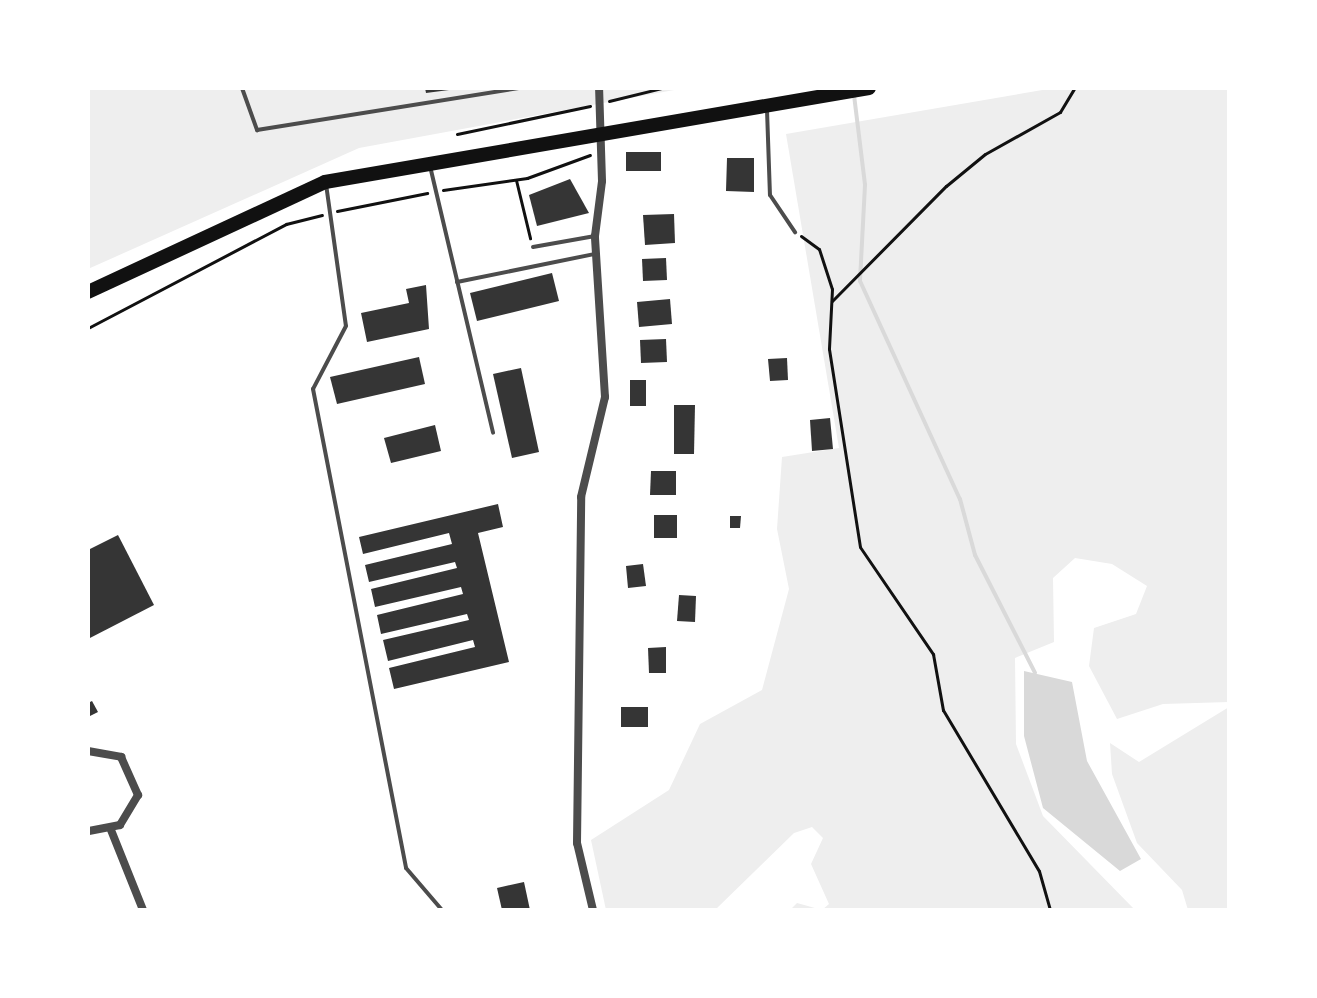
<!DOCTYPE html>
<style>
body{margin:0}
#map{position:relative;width:1317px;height:998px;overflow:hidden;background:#fff;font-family:Raleway,sans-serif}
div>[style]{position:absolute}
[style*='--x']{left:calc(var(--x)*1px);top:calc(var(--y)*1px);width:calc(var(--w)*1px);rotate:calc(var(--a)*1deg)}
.green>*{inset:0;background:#eee}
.water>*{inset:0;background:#d9d9d9}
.stream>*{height:4px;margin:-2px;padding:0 2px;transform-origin:2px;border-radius:2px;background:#d9d9d9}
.building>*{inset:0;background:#353535}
.path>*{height:3px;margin:-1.5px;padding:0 1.5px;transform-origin:1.5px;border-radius:1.5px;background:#111}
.service>*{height:4px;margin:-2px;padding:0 2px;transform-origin:2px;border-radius:2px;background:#4c4c4c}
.minor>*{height:8px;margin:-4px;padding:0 4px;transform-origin:4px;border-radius:4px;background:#4c4c4c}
.primary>*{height:14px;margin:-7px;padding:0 7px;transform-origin:7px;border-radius:7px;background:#111}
span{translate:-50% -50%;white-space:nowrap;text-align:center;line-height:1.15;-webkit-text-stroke:6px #fff;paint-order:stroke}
.frame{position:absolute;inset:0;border:90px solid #fff;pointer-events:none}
</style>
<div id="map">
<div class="green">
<div style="clip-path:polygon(88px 88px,685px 88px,359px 148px,88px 269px)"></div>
<div style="clip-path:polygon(1054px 88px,1229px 88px,1229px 702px,1163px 704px,1117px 719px,1089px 666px,1094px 628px,1136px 614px,1147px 586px,1112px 564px,1075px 558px,1053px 578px,1054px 642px,1015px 658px,1016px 744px,1043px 816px,1135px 910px,790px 910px,797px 903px,822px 910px,829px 904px,811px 864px,823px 838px,812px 827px,794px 833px,715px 910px,606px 910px,591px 840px,669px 790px,700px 724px,762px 690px,789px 589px,777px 529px,782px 457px,839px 448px,786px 134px)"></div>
<div style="clip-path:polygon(1229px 707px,1229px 910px,1188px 910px,1182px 890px,1137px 843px,1112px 774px,1110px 743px,1139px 762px)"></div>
</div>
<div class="water">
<div style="clip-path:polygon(1024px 671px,1072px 682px,1087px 761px,1141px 859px,1120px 871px,1043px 808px,1024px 736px)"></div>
</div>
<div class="stream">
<div style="--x:854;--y:95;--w:91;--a:83"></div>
<div style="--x:865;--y:185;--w:96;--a:93"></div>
<div style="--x:860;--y:281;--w:240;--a:65.4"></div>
<div style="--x:960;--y:499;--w:58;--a:75"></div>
<div style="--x:975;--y:555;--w:132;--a:63"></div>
</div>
<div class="building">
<div style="clip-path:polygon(425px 88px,449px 88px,449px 90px,426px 93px)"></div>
<div style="clip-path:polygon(626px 152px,661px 152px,661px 171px,626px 171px)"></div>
<div style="clip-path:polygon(727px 158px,754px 158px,754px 192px,726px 191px)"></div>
<div style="clip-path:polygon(570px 179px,589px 213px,537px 226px,529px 195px)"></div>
<div style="clip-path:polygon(674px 214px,675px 243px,645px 245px,643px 215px)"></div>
<div style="clip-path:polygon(666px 258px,667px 280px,643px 281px,642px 259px)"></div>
<div style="clip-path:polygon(552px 273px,559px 301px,477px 321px,470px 293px)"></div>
<div style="clip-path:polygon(426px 285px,429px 329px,367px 342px,361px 313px,409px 303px,406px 289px)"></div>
<div style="clip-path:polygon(670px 299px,672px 324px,639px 327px,637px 302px)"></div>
<div style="clip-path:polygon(666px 339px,667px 362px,641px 363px,640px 340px)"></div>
<div style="clip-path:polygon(419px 357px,425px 384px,337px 404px,330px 377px)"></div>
<div style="clip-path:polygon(787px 358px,788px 380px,770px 381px,768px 359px)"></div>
<div style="clip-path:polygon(521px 368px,539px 452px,512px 458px,493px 374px)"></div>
<div style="clip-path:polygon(630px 380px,646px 380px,646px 406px,630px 406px)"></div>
<div style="clip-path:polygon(674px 405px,695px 405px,694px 454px,674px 454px)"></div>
<div style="clip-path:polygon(830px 418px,833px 449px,812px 451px,810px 420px)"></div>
<div style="clip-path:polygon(435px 425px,441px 451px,391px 463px,384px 438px)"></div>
<div style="clip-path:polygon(651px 471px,676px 471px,676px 495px,650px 495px)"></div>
<div style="clip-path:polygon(498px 504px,503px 527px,478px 533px,509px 662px,394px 689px,389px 668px,475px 647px,473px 640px,388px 661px,383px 640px,469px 620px,467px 614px,381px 634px,377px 615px,463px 594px,461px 587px,375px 607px,371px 589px,457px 568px,455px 562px,369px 582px,365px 565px,452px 544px,449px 533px,363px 554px,359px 537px)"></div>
<div style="clip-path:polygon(654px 515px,677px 515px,677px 538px,654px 538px)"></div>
<div style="clip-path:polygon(730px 516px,741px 516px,740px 528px,730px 528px)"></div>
<div style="clip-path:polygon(118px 535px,154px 605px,88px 639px,88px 550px)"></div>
<div style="clip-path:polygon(643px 564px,646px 586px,628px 588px,626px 566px)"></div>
<div style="clip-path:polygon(679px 595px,696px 596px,695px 622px,677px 621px)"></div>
<div style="clip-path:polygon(666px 647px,666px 673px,649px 673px,648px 648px)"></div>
<div style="clip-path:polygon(92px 701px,98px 712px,88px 717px,88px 703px)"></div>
<div style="clip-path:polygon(621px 707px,648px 707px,648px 727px,621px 727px)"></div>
<div style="clip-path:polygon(524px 882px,530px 910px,502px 910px,497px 888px)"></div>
</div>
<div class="path">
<div style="--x:609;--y:101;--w:55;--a:-13.8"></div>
<div style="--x:457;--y:134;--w:136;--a:-11.9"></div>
<div style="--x:516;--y:180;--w:60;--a:76.4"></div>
<div style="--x:443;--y:190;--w:85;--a:-8.1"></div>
<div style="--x:527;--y:178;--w:67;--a:-20.1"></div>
<div style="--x:337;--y:211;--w:92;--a:-11.3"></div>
<div style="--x:801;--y:236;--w:22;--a:36"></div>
<div style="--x:819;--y:249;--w:42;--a:72"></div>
<div style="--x:832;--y:289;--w:60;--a:92.9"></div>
<div style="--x:829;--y:349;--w:200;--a:81.1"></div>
<div style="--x:860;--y:547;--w:130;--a:55.7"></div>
<div style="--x:933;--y:654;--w:57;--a:79.9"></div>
<div style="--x:943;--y:710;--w:187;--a:59.2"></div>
<div style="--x:1039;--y:871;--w:41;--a:74.2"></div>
<div style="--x:832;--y:301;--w:162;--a:-45.3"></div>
<div style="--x:946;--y:186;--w:50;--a:-39.4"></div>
<div style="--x:985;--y:154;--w:86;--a:-29.2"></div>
<div style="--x:1060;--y:112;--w:27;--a:-59"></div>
<div style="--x:88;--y:328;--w:224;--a:-27.7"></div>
<div style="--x:286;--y:224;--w:37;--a:-14"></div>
</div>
<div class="service">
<div style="--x:242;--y:88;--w:45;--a:70.3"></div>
<div style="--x:257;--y:130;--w:265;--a:-9.1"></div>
<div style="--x:767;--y:110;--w:85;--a:88"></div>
<div style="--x:770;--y:195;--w:45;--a:56"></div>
<div style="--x:430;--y:166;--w:274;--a:76.7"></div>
<div style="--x:326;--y:184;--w:143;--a:82"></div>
<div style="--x:346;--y:326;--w:71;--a:117.6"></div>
<div style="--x:313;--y:389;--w:488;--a:79"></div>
<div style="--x:406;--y:868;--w:55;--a:49.4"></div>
<div style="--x:533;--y:247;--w:63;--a:-10.1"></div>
<div style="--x:457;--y:282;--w:141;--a:-11.5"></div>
</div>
<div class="minor">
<div style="--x:88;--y:751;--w:34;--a:10"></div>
<div style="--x:121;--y:757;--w:42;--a:65.9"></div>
<div style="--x:138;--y:795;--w:35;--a:121"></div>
<div style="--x:120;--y:825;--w:33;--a:169"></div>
<div style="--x:111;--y:830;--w:86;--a:68.2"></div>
<div style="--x:593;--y:910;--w:69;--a:-103.4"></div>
<div style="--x:577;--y:843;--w:346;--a:-89.3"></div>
<div style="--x:581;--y:497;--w:103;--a:-76.5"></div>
<div style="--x:605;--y:397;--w:161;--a:-93.6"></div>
<div style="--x:595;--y:236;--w:55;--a:-82.7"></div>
<div style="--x:602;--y:181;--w:93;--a:-91.8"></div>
</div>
<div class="primary">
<div style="--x:88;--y:292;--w:261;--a:-24.9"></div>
<div style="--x:325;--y:182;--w:552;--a:-9.8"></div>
</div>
<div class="frame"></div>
</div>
